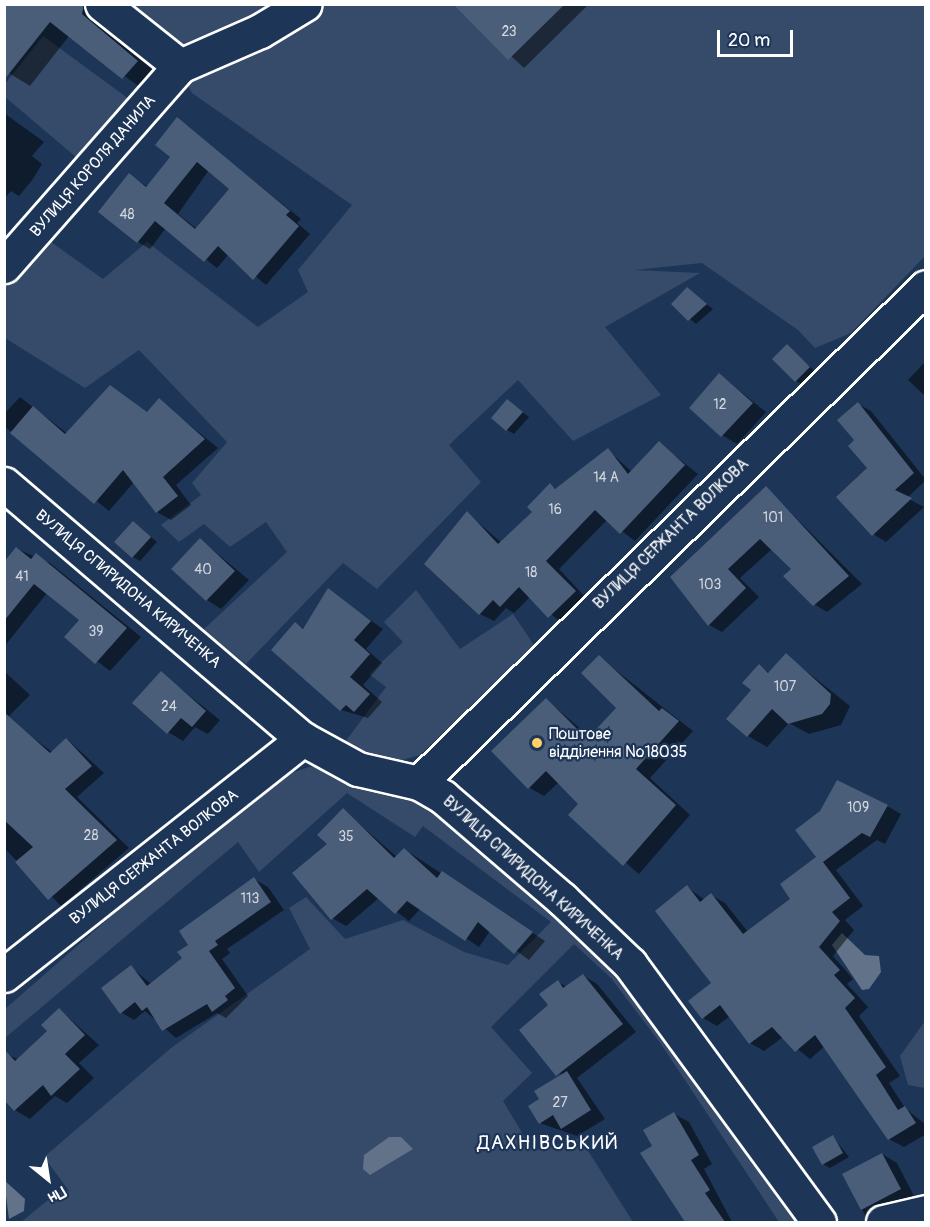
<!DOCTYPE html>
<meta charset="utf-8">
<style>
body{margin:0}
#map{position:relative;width:930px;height:1227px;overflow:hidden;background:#1d3557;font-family:Pangolin,sans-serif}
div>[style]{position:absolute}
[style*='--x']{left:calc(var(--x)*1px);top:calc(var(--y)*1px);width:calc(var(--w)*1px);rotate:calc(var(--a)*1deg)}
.green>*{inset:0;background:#364b69}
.water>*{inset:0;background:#617289}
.shadow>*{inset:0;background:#0007}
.building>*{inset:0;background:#4a5d79}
.roads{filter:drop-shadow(2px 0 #fff) drop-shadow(-2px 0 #fff) drop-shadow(0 2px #fff) drop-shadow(0 -2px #fff)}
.minor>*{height:33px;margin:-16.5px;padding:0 16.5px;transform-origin:16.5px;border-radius:16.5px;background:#1d3557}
.dots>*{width:16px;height:16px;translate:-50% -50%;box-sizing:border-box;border:3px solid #1d3557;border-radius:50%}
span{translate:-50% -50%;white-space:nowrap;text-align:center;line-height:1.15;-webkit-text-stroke:4.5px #1d3557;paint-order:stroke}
.number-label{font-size:14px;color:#d2d6de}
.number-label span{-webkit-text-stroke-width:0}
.street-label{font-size:16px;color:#fff}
.poi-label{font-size:16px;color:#fff}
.left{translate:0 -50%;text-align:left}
.quarter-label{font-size:20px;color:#fff;letter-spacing:1.5px}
.frame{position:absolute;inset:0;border:6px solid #fff;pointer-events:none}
.north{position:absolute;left:18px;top:1149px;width:60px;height:60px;-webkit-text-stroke:4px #1d3557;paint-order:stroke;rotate:150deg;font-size:16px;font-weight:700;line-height:24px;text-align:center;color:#fff}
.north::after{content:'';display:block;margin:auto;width:21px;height:27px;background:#fff;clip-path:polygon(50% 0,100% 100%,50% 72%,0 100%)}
.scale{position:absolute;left:717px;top:30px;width:76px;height:27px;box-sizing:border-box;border:3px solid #fff;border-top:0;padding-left:8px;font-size:18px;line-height:21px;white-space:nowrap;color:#fff;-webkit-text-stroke:4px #1d3557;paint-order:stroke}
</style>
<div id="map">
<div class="green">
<div style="clip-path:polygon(131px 5px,925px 5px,925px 256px,851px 333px,815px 348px,798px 330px,702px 263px,635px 270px,700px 273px,605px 327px,661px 395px,573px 441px,518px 380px,449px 445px,481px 482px,377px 589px,343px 563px,246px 664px,203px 630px,287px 552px,266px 522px,230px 547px,204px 524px,179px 542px,161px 525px,201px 495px,192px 483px,227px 442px,139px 350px,85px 388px,5px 338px,4px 286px,44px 237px,103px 279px,147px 242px,258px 327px,308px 292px,298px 270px,352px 205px,192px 93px,154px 25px)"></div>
<div style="clip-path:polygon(43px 36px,129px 99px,77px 158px,5px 97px,5px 84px)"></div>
<div style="clip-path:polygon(416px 590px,460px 649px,513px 614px,534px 645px,420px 755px,391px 763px,345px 742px,386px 687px,369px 674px,403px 642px,384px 622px)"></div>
<div style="clip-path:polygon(309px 767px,335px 767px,425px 805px,460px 827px,607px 951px,801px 1222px,779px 1222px,661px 1044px,611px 978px,574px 944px,491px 1027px,532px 1073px,503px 1101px,533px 1151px,580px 1138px,633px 1222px,21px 1222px,58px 1192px,69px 1191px,44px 1157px,171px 1048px,310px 949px,289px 908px,306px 897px,345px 939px,403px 920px,464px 952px,508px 965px,551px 922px,423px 826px,415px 837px,347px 793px,259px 872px,238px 842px,5px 1038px,5px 1009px,196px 842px,280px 777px)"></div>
<div style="clip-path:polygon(925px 1021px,925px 1088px,908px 1085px,900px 1056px)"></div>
</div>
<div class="water">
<div style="clip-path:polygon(842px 933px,865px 955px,879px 956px,881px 972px,869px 989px,862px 990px,832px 945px)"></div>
<div style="clip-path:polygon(389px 1137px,401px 1137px,413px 1149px,370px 1175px,363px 1169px,364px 1155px)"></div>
<div style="clip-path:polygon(4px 1180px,25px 1199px,24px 1211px,9px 1219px)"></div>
</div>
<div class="shadow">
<div style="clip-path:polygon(82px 4px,157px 73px,144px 90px,69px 36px,30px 86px,4px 70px,11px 41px)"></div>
<div style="clip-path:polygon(455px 4px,589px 4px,524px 68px)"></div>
<div style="clip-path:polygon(4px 113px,44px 142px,32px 156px,42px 164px,33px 179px,19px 196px,11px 191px,4px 199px)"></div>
<div style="clip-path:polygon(evenodd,177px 119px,301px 219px,297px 223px,310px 234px,266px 285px,229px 254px,217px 268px,166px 228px,150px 249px,138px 242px,129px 175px,148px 187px,172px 157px,177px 119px,209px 170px,231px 189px,197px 229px,178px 214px,209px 170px)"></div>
<div style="clip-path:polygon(687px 289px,713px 309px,696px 324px,673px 304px)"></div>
<div style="clip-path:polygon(787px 346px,816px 372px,803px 385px,796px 381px)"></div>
<div style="clip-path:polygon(926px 361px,926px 397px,908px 380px)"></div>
<div style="clip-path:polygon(719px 374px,766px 412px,737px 444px,722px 435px)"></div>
<div style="clip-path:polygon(110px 387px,148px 413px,159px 400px,218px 448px,176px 485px,191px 505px,171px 520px,157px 512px,134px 482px,109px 511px,4px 426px,4px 414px,20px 397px,68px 434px)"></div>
<div style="clip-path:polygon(508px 401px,529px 417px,514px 434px,507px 430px)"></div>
<div style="clip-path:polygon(858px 404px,871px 411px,926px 480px,907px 498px,924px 507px,886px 542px,873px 534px,869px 468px,857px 440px)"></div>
<div style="clip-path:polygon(659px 443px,698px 474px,635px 541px,607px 520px,559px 569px,588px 600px,563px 624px,530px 597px,514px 613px,506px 608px,494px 621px,480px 614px,467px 513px,502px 543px,534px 512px,550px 485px,557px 489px,608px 450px,632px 472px)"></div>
<div style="clip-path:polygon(766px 488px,862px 584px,827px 612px,814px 604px,793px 569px,772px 549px,740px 578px,759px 597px,722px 632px,709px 625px,672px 578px)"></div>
<div style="clip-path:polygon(133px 523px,157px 542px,140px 561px,133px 557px)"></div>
<div style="clip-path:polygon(201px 540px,249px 580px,221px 609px,207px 600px)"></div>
<div style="clip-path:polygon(17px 549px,50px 563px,141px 637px,110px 671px,66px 637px,81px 620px,47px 593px,4px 647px,4px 593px)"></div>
<div style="clip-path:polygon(328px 590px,383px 629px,366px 649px,382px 663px,363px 685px,382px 702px,368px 718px,341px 710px,273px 650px,296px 624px,305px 629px)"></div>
<div style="clip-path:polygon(786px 655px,850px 706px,841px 725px,809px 734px,789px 723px,767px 747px,748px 736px,753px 690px,759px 666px,770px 673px)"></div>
<div style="clip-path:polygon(599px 657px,693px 731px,650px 778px,690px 815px,639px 874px,570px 815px,580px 804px,559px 782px,544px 796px,528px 787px,547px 700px,591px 738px,618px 708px)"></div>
<div style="clip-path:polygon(4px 671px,30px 695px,4px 721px)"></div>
<div style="clip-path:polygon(161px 673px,220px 720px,208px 734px,195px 727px,183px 741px,168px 732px)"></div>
<div style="clip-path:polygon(24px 731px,52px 752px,67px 739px,104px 773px,77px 797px,129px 848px,61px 906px,4px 848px,4px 751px)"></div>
<div style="clip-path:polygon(887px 806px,901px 814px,885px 844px,877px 840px,836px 870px,863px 906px,845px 920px,854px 930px,833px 956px,853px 979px,847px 984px,868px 1007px,859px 1016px,900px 1076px,889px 1083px,905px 1108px,926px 1125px,926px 1134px,904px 1147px,889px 1139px,825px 1046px,810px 1059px,783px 1037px,764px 1051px,750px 1043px,730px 1016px,717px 1026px,703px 1018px,713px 984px,687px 887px,705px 900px,711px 895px,725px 903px,748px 932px,793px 900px,782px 885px)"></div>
<div style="clip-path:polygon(343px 810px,397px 857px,404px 849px,545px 941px,529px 960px,490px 931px,479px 947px,421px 908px,409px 921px,379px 898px,346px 926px,332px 918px,329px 844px)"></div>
<div style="clip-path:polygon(254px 879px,268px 887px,284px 910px,227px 949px,230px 953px,222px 959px,248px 996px,226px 1018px,217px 1013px,176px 1038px,145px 1011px,134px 1020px,121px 1012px,131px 967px,151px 984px,184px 958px)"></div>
<div style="clip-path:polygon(584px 976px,597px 984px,636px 1032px,577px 1078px,605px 1119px,577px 1136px,540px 1123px,541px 1100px,561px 1076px,550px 1005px,558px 982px,567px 987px)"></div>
<div style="clip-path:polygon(60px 1010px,99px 1045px,79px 1063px,94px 1078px,67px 1103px,55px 1096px,30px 1119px,15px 1110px,7px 1054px,19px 1060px,49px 1032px)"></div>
<div style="clip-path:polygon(674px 1114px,689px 1122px,712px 1164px,704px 1169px,732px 1222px,686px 1222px,642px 1154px,654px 1146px)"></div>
<div style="clip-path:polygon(833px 1137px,849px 1157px,830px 1168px,823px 1164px)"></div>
<div style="clip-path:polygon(882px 1154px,897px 1163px,915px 1198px,876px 1222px,866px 1217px,844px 1175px)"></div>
</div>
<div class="building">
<div style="clip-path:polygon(4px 4px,84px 4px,82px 14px,138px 61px,122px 79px,50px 22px,4px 80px)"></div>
<div style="clip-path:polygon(453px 4px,565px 4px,508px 60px)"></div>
<div style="clip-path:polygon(evenodd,177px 117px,290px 211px,286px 215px,299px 226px,253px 280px,218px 246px,204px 262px,155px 221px,137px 243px,98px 212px,129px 173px,146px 187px,170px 157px,155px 145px,177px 117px,197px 162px,229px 189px,195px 229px,164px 203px,197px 162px)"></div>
<div style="clip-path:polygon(687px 287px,707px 304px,688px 321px,671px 304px)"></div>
<div style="clip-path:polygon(787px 344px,810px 367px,795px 382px,772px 359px)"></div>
<div style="clip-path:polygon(719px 373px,753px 403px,721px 437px,689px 408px)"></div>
<div style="clip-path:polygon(110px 385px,147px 412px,159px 398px,205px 439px,163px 477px,178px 496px,156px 513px,123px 470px,94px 504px,10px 433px,33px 406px,65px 434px)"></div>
<div style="clip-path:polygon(507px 399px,523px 412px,506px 431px,491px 418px)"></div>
<div style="clip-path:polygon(858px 402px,914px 473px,895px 490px,912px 498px,872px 536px,836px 497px,867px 468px,848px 446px,854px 440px,837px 420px)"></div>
<div style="clip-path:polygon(659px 441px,685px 465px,620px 534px,595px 510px,546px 561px,576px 591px,548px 618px,519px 587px,500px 607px,493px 600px,479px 615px,424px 564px,467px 511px,498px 544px,532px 512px,527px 507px,550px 483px,555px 489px,608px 448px,628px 474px)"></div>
<div style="clip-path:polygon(766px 486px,849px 576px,813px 606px,783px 576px,791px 569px,760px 539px,728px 569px,746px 588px,708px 626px,670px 577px)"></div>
<div style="clip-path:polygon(133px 521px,151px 537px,132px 558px,114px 542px)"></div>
<div style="clip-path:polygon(200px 538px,235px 571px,206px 601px,171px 569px)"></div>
<div style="clip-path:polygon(16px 547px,31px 559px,36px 553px,127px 628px,95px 664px,64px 637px,79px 620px,34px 584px,4px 621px,4px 562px)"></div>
<div style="clip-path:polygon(328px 588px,371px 621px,354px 640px,370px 654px,350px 677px,370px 694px,354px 712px,346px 705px,340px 711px,271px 650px,295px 622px,303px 629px)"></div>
<div style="clip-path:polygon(786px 653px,831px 694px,830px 704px,822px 714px,788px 724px,772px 709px,747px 737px,726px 719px,751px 690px,742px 683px,759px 664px,768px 673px)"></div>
<div style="clip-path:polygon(599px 655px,659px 711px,662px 708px,679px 721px,636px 769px,676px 805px,623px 866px,568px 815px,578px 804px,546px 771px,528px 789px,491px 751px,546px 698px,587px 739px,616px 708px,581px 673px)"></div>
<div style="clip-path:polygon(161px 671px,206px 711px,192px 727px,181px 718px,167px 734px,132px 703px)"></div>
<div style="clip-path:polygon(4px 712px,50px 753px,66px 738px,92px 766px,65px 789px,117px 840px,48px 900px,15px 862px,33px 847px,4px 820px)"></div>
<div style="clip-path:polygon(837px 780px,888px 805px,870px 837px,862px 833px,823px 862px,850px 898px,832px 912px,840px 921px,819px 947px,840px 970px,834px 975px,855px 998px,845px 1008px,886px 1067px,876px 1075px,898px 1110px,905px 1106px,916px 1123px,888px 1140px,815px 1035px,795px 1052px,772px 1027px,749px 1044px,720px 1005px,702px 1019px,688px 1001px,711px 983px,655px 911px,687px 885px,700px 902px,711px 893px,743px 934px,790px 899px,780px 884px,816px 857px,795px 830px,820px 811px)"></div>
<div style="clip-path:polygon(343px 808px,394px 858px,404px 848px,437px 878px,442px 871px,533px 932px,514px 954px,478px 922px,465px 941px,407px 901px,395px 914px,367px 889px,331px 920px,292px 873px,327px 844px,317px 835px)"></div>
<div style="clip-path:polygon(254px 877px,271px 902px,215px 941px,218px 945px,209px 951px,235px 988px,225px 996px,228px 1000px,212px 1012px,207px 1004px,162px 1031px,147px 1007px,142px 1011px,135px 1002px,120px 1014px,101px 988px,131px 965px,147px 986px,182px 958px,177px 952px,188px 945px,179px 931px)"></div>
<div style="clip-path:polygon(583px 974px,623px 1024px,556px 1076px,519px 1030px,548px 1005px,539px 994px,558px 980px,563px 988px)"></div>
<div style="clip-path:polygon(59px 1008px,85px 1035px,65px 1054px,80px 1069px,51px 1096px,43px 1085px,14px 1111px,4px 1100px,4px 1049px,15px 1061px,47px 1031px,41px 1025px)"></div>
<div style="clip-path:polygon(567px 1071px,591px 1110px,561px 1129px,553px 1115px,539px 1124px,528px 1106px,539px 1099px,534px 1091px)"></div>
<div style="clip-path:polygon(674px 1112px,699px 1155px,691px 1160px,710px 1190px,705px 1193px,725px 1222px,685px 1222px,640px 1153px,652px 1146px,643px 1130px)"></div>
<div style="clip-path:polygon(833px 1135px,843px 1153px,822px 1165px,812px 1147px)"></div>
<div style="clip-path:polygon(882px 1153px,901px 1189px,861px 1210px,842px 1174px)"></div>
</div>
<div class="roads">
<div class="minor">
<div style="--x:102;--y:4;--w:100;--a:38.5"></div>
<div style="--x:180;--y:66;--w:87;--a:-23.6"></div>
<div style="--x:260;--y:31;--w:52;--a:-31"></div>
<div style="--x:4;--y:266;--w:266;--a:-48.7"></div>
<div style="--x:4;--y:484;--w:393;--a:40.5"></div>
<div style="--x:303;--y:739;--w:63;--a:28.6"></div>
<div style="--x:358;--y:769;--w:63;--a:12.9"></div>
<div style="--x:419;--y:783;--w:28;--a:30"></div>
<div style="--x:443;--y:797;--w:157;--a:40.6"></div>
<div style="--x:562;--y:899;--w:94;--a:43.7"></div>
<div style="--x:630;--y:964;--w:320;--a:53.8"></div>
<div style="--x:419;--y:783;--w:709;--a:-44.37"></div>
<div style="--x:4;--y:975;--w:381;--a:-38.3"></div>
<div style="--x:883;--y:1222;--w:44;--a:-13.1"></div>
</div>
</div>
<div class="dots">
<div style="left:537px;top:743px;background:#ffd166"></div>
</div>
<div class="number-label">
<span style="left:509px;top:32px">23</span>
<span style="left:127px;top:215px">48</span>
<span style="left:720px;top:405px">12</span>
<span style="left:606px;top:478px">14 А</span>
<span style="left:555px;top:510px">16</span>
<span style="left:773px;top:518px">101</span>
<span style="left:203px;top:570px">40</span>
<span style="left:531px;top:573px">18</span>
<span style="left:22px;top:577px">41</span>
<span style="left:710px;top:585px">103</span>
<span style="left:96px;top:632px">39</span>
<span style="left:785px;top:687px">107</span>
<span style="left:169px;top:707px">24</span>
<span style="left:858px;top:808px">109</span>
<span style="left:91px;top:836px">28</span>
<span style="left:346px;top:837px">35</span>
<span style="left:250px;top:899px">113</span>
<span style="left:560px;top:1103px">27</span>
</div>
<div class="street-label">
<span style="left:93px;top:166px;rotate:-49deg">ВУЛИЦЯ КОРОЛЯ ДАНИЛА</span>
<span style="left:671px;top:534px;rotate:-44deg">ВУЛИЦЯ СЕРЖАНТА ВОЛКОВА</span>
<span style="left:128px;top:589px;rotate:40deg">ВУЛИЦЯ СПИРИДОНА КИРИЧЕНКА</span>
<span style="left:154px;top:857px;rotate:-38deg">ВУЛИЦЯ СЕРЖАНТА ВОЛКОВА</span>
<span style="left:533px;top:878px;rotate:42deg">ВУЛИЦЯ СПИРИДОНА КИРИЧЕНКА</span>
</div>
<div class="poi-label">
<span class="left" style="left:549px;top:743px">Поштове<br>відділення №18035</span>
</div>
<div class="quarter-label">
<span style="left:548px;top:1142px">ДАХНІВСЬКИЙ</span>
</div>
<div class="frame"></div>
<div class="north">Пн</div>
<div class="scale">20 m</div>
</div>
